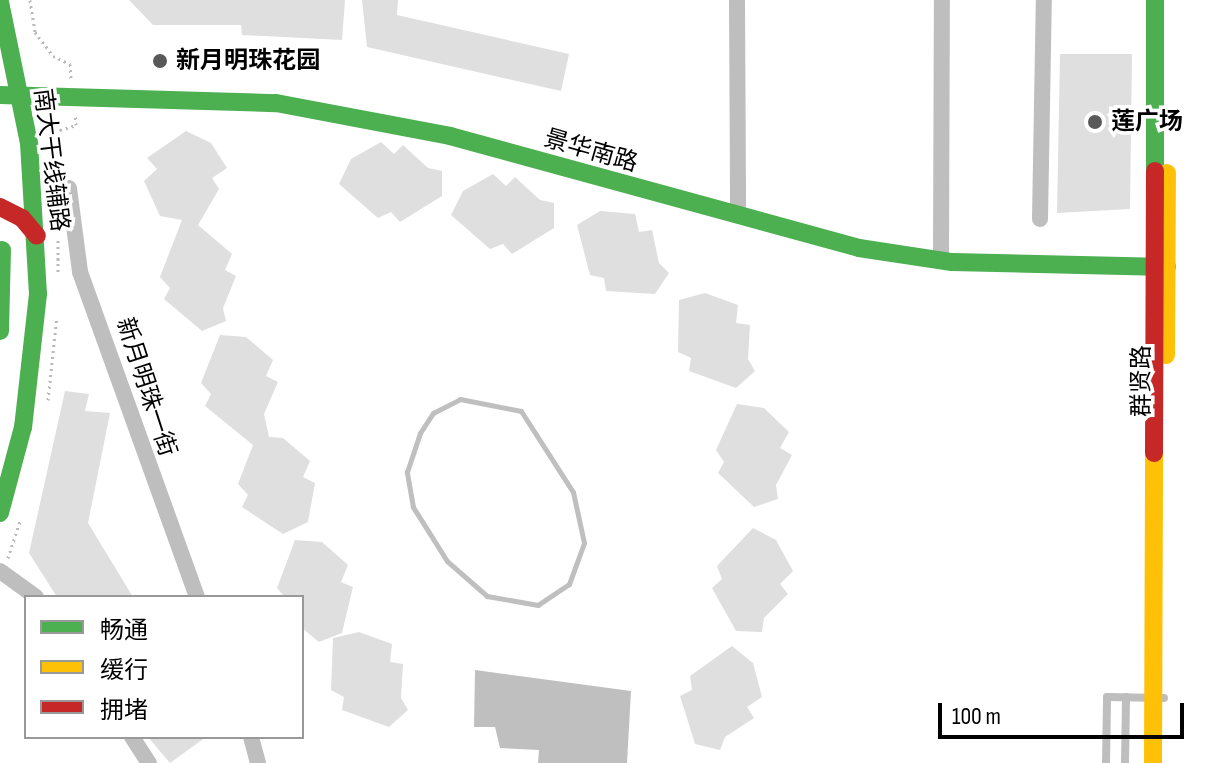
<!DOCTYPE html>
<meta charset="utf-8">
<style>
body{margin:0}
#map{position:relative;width:1222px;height:763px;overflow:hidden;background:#fff;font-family:"Sofia Sans Condensed","Noto Sans SC",sans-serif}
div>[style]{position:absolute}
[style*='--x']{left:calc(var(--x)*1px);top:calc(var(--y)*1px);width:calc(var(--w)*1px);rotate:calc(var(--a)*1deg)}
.water>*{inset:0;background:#bfbfbf}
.stream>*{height:5px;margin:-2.5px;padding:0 2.5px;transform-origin:2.5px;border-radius:2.5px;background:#bfbfbf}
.building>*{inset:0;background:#dfdfdf}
.path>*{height:3px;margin-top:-1.5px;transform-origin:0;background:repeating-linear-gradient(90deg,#b9b9b9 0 2px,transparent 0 6px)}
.lane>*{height:8px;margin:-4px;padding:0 4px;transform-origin:4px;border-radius:4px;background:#bebebe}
.street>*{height:16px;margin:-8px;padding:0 8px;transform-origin:8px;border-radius:8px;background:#bebebe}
.fast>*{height:18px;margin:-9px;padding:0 9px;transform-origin:9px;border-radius:9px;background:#4caf50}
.slow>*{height:18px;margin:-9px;padding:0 9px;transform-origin:9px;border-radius:9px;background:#ffc107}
.jam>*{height:18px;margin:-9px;padding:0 9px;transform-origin:9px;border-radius:9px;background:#c62828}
.dots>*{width:22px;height:22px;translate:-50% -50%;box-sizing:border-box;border:4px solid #fff;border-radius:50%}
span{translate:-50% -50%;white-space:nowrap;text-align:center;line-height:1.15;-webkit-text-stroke:7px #fff;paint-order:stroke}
.poi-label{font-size:24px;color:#000;font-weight:700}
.left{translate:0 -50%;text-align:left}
.street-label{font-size:24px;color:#000}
.legend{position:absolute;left:24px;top:595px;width:280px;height:144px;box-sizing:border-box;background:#fff;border:2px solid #999;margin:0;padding:10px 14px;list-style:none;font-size:24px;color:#000}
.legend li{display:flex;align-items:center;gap:16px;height:40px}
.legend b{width:40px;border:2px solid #999}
.scale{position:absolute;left:938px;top:703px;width:246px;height:36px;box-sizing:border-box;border:4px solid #000;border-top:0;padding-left:10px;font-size:24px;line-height:28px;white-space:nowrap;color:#000;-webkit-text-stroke:6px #fff;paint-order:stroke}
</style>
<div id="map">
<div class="water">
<div style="clip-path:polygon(475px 670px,631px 691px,627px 763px,538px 763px,539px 750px,500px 748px,495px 727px,474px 727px)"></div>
</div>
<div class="stream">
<div style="--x:460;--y:399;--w:62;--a:11.1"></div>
<div style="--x:521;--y:411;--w:96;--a:57.3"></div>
<div style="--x:573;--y:492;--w:52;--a:77.8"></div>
<div style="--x:584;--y:543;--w:44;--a:110.1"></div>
<div style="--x:569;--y:584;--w:37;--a:146"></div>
<div style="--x:538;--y:605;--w:52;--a:-170"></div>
<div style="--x:487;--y:596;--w:53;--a:-138.8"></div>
<div style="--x:447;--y:561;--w:64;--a:-122.2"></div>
<div style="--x:413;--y:507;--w:36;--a:-100"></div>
<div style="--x:407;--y:472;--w:41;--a:-71.6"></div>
<div style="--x:420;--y:433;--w:24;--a:-57"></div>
<div style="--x:433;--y:413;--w:30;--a:-27"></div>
</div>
<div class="building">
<div style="clip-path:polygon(129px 0,345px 0,342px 40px,242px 35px,241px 25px,153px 25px)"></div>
<div style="clip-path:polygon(362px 0,398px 0,397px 15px,569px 54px,561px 91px,367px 47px)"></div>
<div style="clip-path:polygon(1060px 54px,1132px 54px,1130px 209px,1057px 213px)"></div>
<div style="clip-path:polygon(186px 131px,211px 143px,227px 168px,212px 178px,219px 189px,198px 225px,232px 254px,225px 270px,236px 276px,223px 308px,226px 321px,202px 331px,164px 299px,170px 288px,160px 277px,182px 220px,160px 216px,144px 181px,157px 169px,147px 158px)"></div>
<div style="clip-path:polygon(381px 142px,394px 154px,403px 145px,428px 168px,442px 171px,442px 196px,400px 222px,391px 212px,378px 218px,339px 184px,351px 159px)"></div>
<div style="clip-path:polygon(493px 174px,506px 186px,515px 177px,540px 200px,554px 203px,554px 228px,512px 254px,503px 244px,490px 249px,451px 215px,463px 191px)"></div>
<div style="clip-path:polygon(600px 211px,635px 214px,639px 232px,652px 230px,659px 263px,669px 273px,655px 294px,606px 291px,604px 278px,590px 275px,577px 225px)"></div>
<div style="clip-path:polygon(705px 293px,738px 305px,736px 323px,750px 325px,748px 359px,755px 371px,736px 388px,689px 371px,691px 358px,678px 352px,679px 300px)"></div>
<div style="clip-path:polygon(220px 335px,246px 337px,273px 360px,266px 376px,278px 382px,264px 414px,269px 437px,283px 438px,310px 461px,303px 477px,315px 483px,308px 522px,283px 534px,242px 507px,248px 495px,238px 484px,253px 445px,205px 406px,211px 394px,201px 383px)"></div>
<div style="clip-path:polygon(65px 391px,89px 394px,85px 411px,110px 413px,88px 523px,133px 597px,57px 597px,29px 553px)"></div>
<div style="clip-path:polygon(737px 404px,764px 408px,789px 432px,780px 448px,792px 455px,776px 485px,778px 499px,754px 507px,718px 473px,724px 462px,716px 450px)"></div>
<div style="clip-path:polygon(753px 528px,776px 540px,793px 571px,780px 584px,788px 594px,764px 618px,762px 632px,736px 631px,712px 588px,722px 579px,717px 566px)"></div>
<div style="clip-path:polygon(295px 540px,322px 542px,348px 565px,341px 582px,353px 587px,342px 633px,319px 642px,302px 628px,302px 597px,285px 597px,277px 588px)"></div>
<div style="clip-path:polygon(359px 632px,392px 644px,390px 662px,403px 664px,401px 698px,408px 710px,389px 727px,342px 710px,344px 697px,331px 690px,333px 638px)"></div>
<div style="clip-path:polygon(732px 646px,753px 663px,762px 697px,747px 707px,754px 718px,725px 737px,720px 750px,695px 744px,680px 696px,692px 690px,690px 676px)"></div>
<div style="clip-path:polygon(148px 737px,206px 737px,170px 763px)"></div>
</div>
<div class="path">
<div style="--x:30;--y:0;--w:32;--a:81"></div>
<div style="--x:35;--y:32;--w:30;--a:53"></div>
<div style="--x:53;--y:56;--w:19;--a:25"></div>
<div style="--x:70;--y:64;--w:15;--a:86"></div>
<div style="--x:55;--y:180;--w:39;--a:-91"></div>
<div style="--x:54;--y:141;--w:13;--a:-61"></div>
<div style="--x:60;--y:130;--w:17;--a:-17"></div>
<div style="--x:76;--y:125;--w:11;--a:-95"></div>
<div style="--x:58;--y:240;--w:32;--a:90"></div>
<div style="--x:48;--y:400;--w:84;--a:-83.9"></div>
<div style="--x:8;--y:558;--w:40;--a:-72"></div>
</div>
<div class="lane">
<div style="--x:1106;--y:763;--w:66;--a:-89.1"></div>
<div style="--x:1107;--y:697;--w:57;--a:1"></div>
<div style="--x:1125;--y:763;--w:66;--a:-89.1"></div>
</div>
<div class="street">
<div style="--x:737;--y:0;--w:205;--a:89.7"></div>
<div style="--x:69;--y:188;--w:85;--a:82.5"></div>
<div style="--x:80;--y:272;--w:345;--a:70.2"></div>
<div style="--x:1040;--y:219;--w:219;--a:-89"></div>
<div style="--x:941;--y:255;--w:255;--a:-89.8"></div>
<div style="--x:0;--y:571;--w:44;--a:35.8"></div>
<div style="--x:132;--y:737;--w:31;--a:57"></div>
<div style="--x:251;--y:737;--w:27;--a:75"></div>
</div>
<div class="fast">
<div style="--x:0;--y:2;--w:144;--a:78.4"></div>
<div style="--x:29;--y:143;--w:151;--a:86.6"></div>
<div style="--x:38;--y:294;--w:134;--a:96.4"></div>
<div style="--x:23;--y:427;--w:89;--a:105"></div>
<div style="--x:0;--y:95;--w:276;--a:1.7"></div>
<div style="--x:276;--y:103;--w:177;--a:10.7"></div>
<div style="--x:450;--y:136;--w:424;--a:15.3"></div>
<div style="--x:859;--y:248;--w:94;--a:8.6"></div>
<div style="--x:952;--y:262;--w:215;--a:1.3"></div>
<div style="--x:1155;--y:171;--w:171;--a:-90"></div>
<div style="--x:0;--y:331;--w:81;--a:-88.6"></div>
</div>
<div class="slow">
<div style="--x:1166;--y:355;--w:182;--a:-89.7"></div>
<div style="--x:1153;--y:763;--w:310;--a:-89.8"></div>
</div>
<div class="jam">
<div style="--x:0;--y:207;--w:25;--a:27"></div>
<div style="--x:22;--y:218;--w:23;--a:50"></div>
<div style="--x:1154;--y:453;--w:282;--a:-89.8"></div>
</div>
<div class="dots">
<div style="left:160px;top:61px;background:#595959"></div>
<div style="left:1095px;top:122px;background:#595959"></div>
</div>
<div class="poi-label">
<span class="left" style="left:176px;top:61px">新月明珠花园</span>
<span class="left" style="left:1111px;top:122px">莲广场</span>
</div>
<div class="street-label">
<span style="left:591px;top:151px;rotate:16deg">景华南路</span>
<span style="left:51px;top:160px;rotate:83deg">南大干线辅路</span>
<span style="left:1142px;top:381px;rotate:-90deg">群贤路</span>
<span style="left:146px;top:387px;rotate:72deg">新月明珠一街</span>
</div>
<ul class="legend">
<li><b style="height:10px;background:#4caf50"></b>畅通</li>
<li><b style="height:10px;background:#ffc107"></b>缓行</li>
<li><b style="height:10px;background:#c62828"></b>拥堵</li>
</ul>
<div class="scale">100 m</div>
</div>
